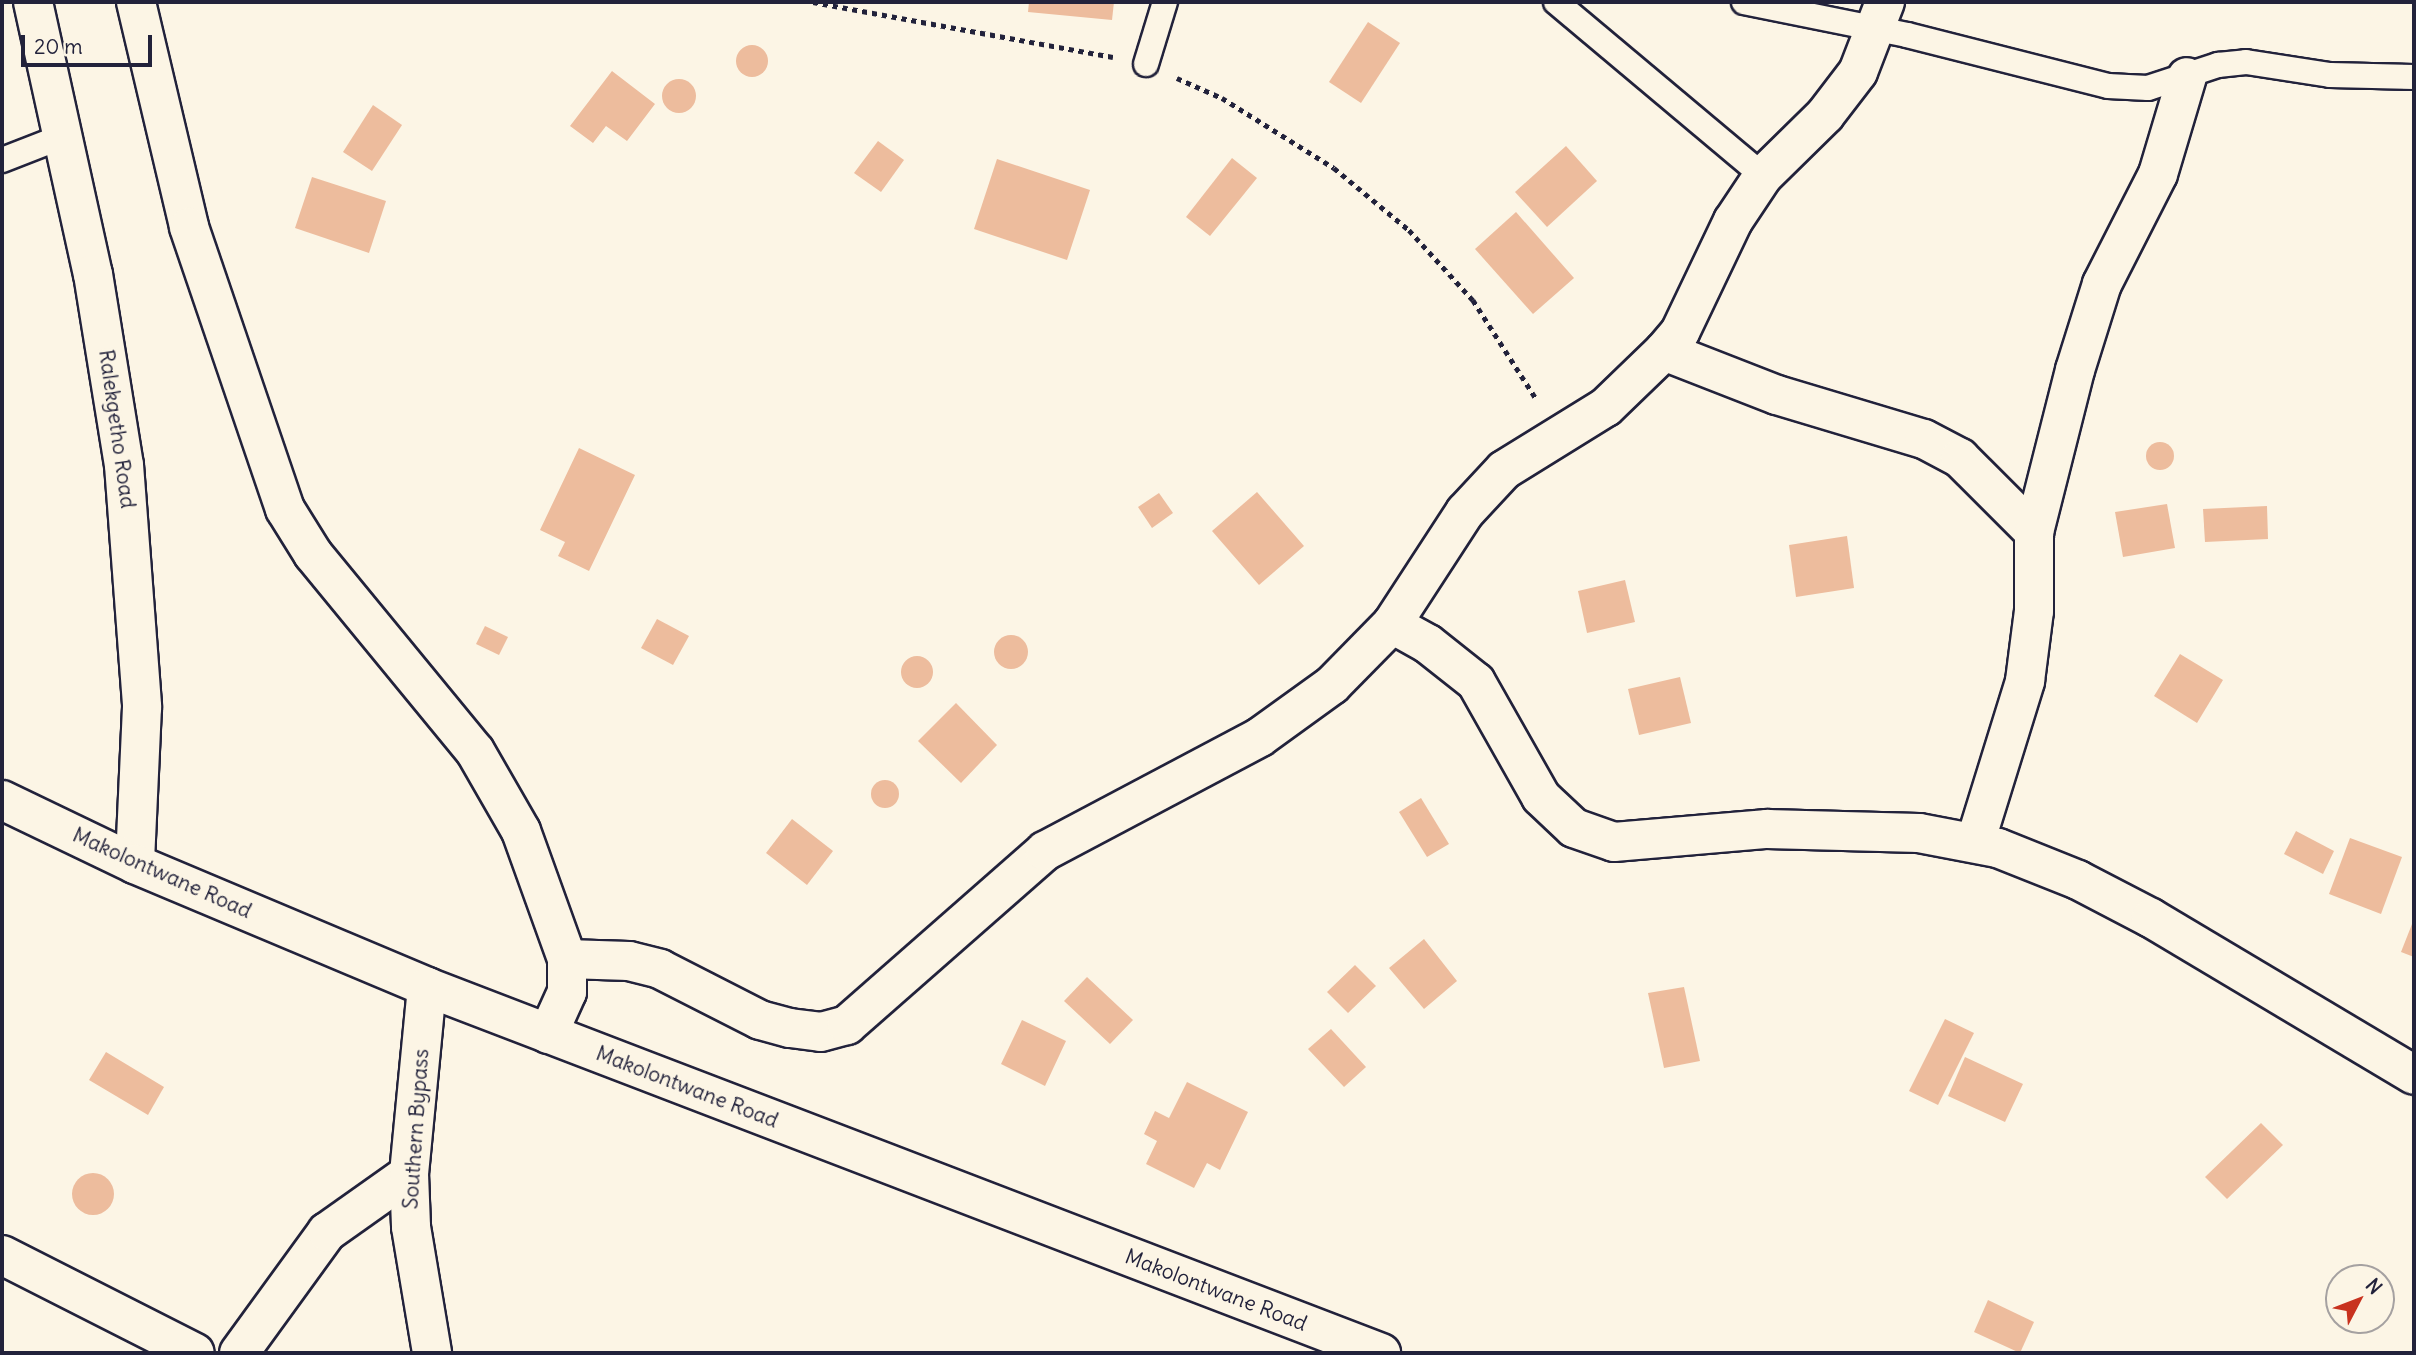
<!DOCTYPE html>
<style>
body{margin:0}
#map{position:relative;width:2416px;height:1355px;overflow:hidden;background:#fcf5e5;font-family:Delius,sans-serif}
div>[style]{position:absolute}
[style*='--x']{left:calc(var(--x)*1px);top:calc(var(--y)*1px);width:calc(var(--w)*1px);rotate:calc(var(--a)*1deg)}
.building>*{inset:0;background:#edbc9d}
.round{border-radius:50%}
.path>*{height:4.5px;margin-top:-2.25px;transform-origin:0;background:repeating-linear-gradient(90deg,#22223b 0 5px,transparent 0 10px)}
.roads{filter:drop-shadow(2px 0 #22223b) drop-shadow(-2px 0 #22223b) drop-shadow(0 2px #22223b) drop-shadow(0 -2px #22223b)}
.lane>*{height:24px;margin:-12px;padding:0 12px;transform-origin:12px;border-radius:12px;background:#fcf5e5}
.street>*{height:38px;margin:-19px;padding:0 19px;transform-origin:19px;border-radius:19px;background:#fcf5e5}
.secondary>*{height:38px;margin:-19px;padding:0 19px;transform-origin:19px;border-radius:19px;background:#fcf5e5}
span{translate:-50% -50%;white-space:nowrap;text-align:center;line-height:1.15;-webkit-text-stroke:5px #fcf5e5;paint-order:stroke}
.street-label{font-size:21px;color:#22223b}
.frame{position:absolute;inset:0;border:4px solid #22223b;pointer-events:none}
.north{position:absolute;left:2325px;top:1264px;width:70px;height:70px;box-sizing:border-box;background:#fcf5e5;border:2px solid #a5a1a1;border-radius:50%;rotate:48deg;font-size:19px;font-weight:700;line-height:28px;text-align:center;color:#22223b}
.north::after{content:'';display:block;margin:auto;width:24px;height:32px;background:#c8321e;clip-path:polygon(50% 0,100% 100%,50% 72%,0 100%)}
.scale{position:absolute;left:21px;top:35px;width:131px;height:32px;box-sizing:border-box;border:4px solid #22223b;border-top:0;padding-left:9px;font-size:21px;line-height:24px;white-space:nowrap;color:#22223b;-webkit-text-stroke:5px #fcf5e5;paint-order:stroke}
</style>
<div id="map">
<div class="building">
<div style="clip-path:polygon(1029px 2px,1114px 2px,1112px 20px,1028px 12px)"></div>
<div style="clip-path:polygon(1368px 22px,1400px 43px,1361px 103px,1329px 82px)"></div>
<div class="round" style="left:736px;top:45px;width:32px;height:32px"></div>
<div style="clip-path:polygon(612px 71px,655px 104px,627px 141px,606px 126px,593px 143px,570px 126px)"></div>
<div class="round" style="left:662px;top:79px;width:34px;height:34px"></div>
<div style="clip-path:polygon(373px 105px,402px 125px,372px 171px,343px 152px)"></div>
<div style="clip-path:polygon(878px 141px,904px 160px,881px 192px,854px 173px)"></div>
<div style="clip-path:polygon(1566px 146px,1597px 181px,1547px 227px,1515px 192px)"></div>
<div style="clip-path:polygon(1232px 158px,1257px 178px,1210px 236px,1186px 217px)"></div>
<div style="clip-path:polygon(997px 159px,1090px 190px,1067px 260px,974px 229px)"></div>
<div style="clip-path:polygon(312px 177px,386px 201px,369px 253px,295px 228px)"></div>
<div style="clip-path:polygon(1516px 212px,1574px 278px,1533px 314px,1475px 249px)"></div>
<div class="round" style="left:2146px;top:442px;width:28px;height:28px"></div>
<div style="clip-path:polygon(579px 448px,635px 475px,589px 571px,558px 556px,565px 542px,540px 530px)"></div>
<div style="clip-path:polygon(1257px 492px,1304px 546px,1259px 585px,1212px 531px)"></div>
<div style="clip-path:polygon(1159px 493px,1173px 513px,1152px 528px,1138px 507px)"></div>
<div style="clip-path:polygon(2167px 504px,2175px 548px,2123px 557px,2115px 512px)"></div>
<div style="clip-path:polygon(2267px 506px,2268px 539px,2205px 542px,2203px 509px)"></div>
<div style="clip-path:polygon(1847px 536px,1854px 588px,1796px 597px,1789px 545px)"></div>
<div style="clip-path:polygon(1625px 580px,1635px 622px,1587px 633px,1578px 591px)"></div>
<div style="clip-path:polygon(657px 619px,689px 636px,673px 665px,641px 648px)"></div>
<div style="clip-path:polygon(485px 626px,508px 637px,499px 655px,476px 644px)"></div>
<div class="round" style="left:994px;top:635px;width:34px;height:34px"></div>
<div style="clip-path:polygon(2180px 654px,2223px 680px,2197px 723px,2154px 696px)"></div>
<div class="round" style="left:901px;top:656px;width:32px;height:32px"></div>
<div style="clip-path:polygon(1680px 677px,1691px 723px,1639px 735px,1628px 689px)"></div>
<div style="clip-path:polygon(956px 703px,997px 745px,961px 783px,918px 741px)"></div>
<div class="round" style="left:871px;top:780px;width:28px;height:28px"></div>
<div style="clip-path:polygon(1421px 798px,1449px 844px,1427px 857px,1399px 812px)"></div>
<div style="clip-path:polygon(792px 819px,833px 851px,807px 885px,766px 853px)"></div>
<div style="clip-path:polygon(2296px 831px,2334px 851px,2323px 874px,2284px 854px)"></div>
<div style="clip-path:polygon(2350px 838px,2402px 857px,2381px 914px,2329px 894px)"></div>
<div style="clip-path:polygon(2414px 919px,2414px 957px,2401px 952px)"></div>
<div style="clip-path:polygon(1424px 939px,1457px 981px,1424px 1009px,1389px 968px)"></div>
<div style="clip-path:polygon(1355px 965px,1376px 986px,1348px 1013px,1327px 992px)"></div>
<div style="clip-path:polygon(1087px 977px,1133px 1020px,1110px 1044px,1064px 1001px)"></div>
<div style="clip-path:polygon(1684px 987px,1700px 1061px,1664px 1068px,1648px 993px)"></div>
<div style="clip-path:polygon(1945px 1019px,1974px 1033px,1938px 1105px,1909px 1091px)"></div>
<div style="clip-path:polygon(1022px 1020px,1066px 1041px,1045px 1086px,1001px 1064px)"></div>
<div style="clip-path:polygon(1331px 1029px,1366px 1067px,1344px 1087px,1308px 1049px)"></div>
<div style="clip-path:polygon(106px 1052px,164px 1087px,148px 1115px,89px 1080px)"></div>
<div style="clip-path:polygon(1965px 1057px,2023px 1084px,2005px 1122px,1948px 1096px)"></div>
<div style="clip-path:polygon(1187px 1082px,1248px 1112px,1220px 1170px,1207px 1163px,1194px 1188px,1146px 1164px,1157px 1141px,1144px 1134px,1155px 1111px,1169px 1118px)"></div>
<div style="clip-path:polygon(2261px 1123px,2283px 1145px,2227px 1199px,2205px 1177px)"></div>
<div class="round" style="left:72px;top:1173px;width:42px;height:42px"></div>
<div style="clip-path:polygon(1988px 1300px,2034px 1322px,2020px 1353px,1974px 1332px)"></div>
</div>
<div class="path">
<div style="--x:813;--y:2;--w:305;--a:10.4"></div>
<div style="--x:1177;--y:78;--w:49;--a:24"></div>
<div style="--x:1222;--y:98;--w:132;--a:32"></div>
<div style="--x:1334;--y:168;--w:97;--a:39.6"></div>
<div style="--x:1409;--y:230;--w:95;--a:47.6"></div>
<div style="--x:1473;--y:300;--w:119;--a:57.4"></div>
</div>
<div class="roads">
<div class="lane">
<div style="--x:1556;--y:2;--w:270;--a:40"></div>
<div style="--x:1744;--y:2;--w:166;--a:11.4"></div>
<div style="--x:1907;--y:35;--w:207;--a:14.2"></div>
<div style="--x:2108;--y:86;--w:40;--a:2.9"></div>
<div style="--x:2148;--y:88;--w:74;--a:-18.2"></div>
<div style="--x:2218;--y:65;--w:28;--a:-6"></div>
<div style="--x:2246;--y:62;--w:85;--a:8.8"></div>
<div style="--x:2330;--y:75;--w:84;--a:1.4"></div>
<div style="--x:1146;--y:64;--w:65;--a:-73"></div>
<div style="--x:2;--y:160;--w:69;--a:-21.3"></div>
</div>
<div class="street">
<div style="--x:136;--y:2;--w:231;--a:76.7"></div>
<div style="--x:189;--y:227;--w:298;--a:71.2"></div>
<div style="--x:285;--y:509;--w:53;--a:58.1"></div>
<div style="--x:313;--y:554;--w:255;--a:50.6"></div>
<div style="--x:475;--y:751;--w:92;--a:60.1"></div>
<div style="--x:521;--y:831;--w:136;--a:70.2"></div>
<div style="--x:567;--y:959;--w:33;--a:90"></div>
<div style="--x:567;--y:992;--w:46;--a:114.3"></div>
<div style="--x:1664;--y:351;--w:121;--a:21.3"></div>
<div style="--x:1777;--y:395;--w:153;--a:16.7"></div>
<div style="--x:1924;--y:439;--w:41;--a:27.8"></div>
<div style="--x:1960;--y:458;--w:105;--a:45"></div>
<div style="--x:1392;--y:624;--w:41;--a:29.1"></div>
<div style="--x:1428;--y:644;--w:61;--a:38.4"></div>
<div style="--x:1476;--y:682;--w:132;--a:60.5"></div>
<div style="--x:1541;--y:797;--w:45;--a:43.2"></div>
<div style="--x:1574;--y:828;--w:42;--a:19.3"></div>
<div style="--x:1614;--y:842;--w:154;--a:-4.9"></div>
<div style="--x:1767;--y:829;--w:152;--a:1.5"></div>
<div style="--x:1919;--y:833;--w:80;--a:10.8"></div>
<div style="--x:1998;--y:848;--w:86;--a:21.8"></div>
<div style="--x:2078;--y:880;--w:82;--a:27.5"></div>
<div style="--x:2151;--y:918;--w:306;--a:30.8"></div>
<div style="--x:1975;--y:843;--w:170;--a:-72.8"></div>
<div style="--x:2025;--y:681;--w:71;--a:-82.7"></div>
<div style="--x:2034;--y:611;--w:79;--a:-90"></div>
<div style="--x:2034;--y:532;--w:167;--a:-75.8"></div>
<div style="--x:2075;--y:370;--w:90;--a:-72.6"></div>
<div style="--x:2102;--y:284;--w:123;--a:-63"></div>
<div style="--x:2158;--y:174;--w:101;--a:-73.4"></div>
<div style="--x:567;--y:959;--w:62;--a:1.8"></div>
<div style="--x:629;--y:961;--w:32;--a:14"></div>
<div style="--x:660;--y:969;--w:112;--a:27"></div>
<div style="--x:760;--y:1020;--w:31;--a:15"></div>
<div style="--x:790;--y:1028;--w:31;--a:7"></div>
<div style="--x:821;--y:1032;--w:27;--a:-15"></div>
<div style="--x:847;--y:1025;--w:264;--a:-41.3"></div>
<div style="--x:1045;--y:851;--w:243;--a:-27.9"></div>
<div style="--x:1260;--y:737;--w:89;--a:-35.8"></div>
<div style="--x:1332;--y:685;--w:86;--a:-45.5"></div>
<div style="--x:1392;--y:624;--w:134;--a:-56.9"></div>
<div style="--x:1465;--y:512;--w:57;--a:-47.1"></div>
<div style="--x:1504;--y:470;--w:120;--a:-31.7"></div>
<div style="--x:1606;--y:407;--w:81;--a:-44"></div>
<div style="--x:1664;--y:351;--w:25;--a:-50"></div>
<div style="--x:1680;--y:332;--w:123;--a:-64.5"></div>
<div style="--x:1733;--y:221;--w:54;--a:-56.3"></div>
<div style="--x:1763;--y:176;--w:87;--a:-44.5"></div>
<div style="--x:1825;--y:115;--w:54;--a:-52.5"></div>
<div style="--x:1858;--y:72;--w:75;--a:-68.9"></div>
<div style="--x:2;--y:1255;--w:216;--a:26.9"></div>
<div style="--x:239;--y:1353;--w:150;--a:-54"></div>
<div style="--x:327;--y:1232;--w:100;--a:-35.3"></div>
</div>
<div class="secondary">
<div style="--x:33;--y:2;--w:279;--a:77.6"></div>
<div style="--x:93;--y:274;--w:193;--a:80.8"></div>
<div style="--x:124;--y:465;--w:243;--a:85.7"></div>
<div style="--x:142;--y:707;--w:157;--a:92.6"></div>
<div style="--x:2;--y:800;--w:148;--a:25.7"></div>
<div style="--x:135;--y:864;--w:317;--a:22.8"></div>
<div style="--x:427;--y:987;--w:1022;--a:20.99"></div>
<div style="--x:427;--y:987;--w:188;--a:95.5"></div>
<div style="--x:409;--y:1174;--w:53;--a:87.8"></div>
<div style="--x:411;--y:1227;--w:128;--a:80.5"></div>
</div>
</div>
<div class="street-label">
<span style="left:117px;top:429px;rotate:82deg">Ralekgetho Road</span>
<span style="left:162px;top:873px;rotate:24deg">Makolontwane Road</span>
<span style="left:687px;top:1087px;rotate:21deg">Makolontwane Road</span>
<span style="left:416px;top:1129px;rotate:-86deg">Southern Bypass</span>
<span style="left:1216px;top:1290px;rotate:21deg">Makolontwane Road</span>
</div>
<div class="frame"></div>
<div class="north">N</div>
<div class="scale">20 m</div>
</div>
